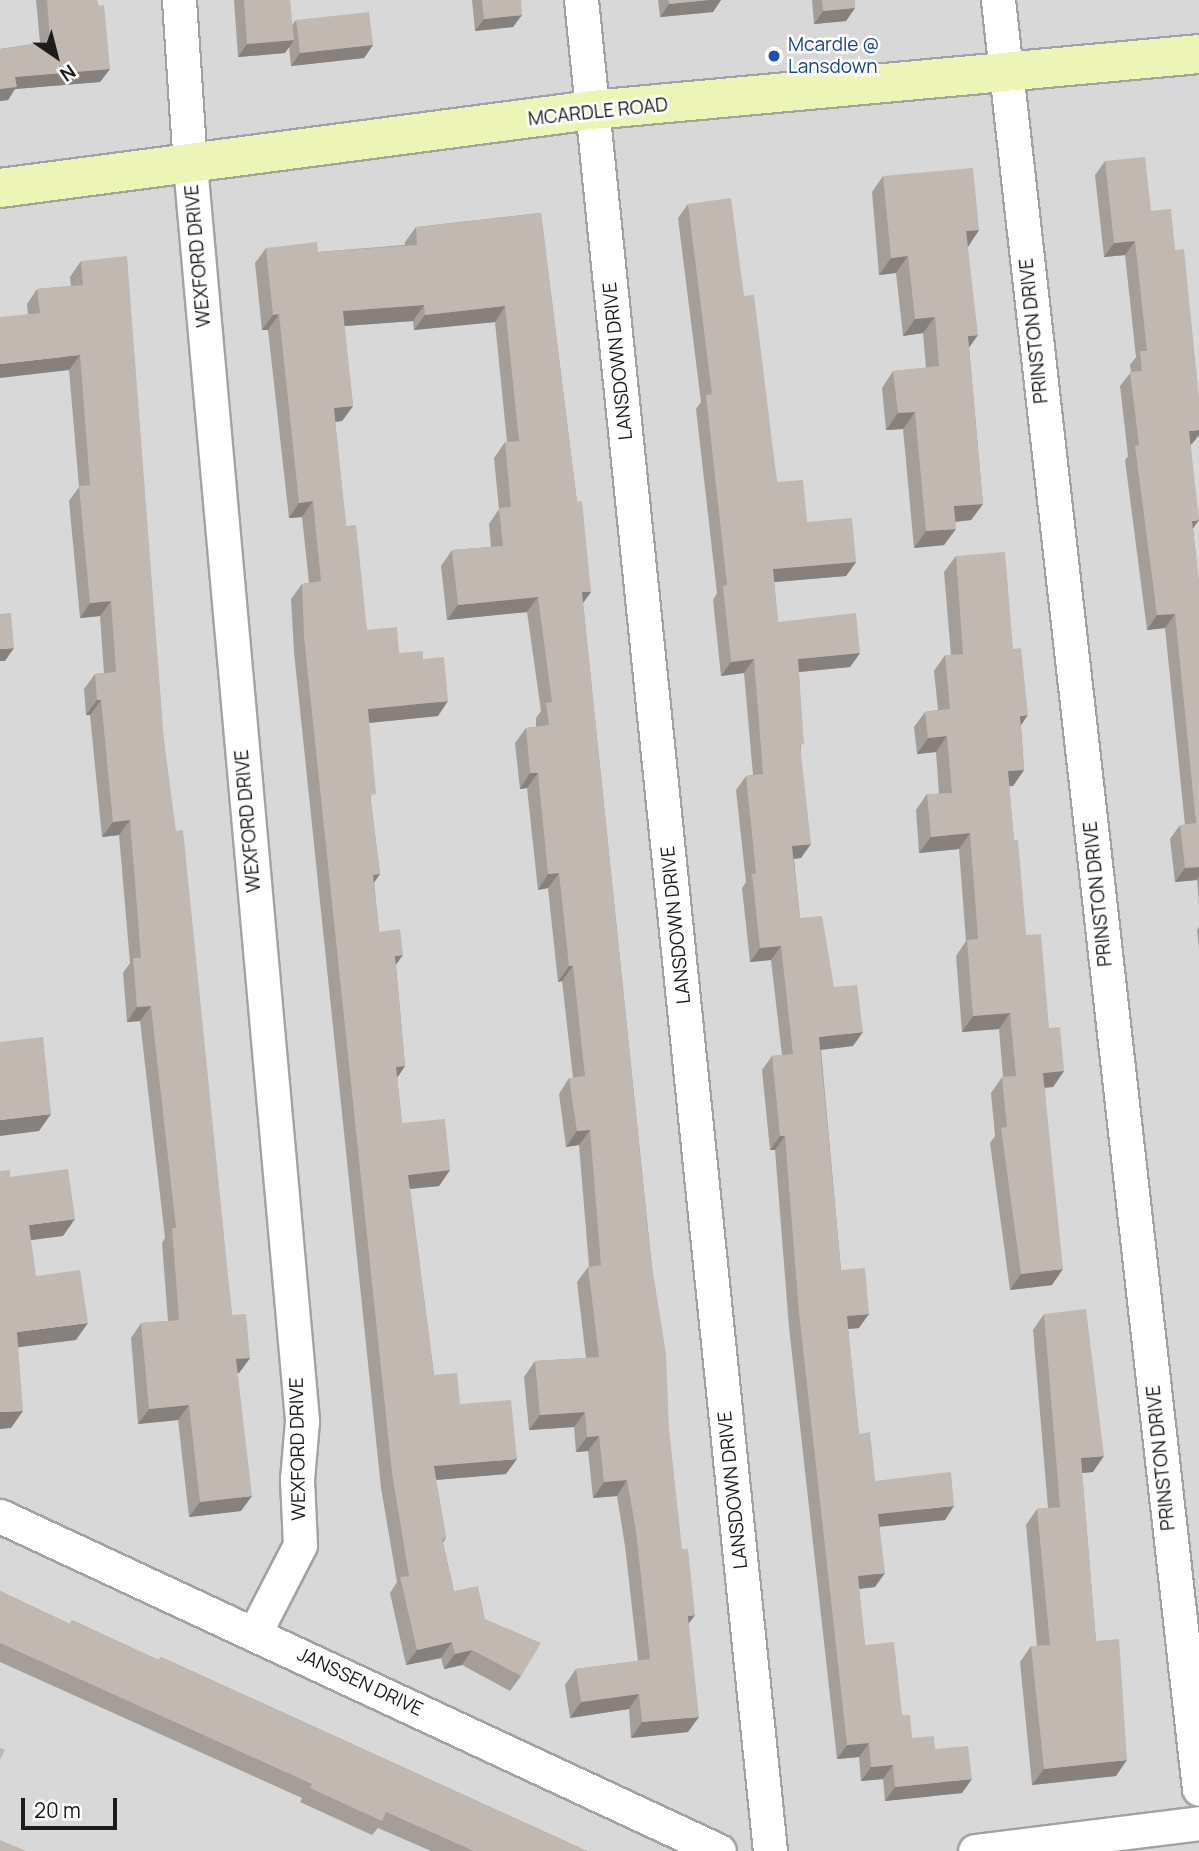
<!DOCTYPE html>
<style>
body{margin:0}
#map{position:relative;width:1199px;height:1851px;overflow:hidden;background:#ece9e1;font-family:Manrope,sans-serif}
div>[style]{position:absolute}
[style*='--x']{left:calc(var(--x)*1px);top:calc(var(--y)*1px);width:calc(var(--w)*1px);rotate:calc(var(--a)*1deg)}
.residential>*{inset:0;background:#d9d8d8}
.roads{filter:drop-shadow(2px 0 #a2a2a2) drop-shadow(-2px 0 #a2a2a2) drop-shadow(0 2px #a2a2a2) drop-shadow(0 -2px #a2a2a2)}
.street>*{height:33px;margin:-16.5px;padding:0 16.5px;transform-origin:16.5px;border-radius:16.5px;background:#fff}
.secondary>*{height:38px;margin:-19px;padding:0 19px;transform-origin:19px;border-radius:19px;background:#ecf5b6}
.wall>*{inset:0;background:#a59e98}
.shaded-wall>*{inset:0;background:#86817c}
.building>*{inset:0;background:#c0b8b1}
.dots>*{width:19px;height:19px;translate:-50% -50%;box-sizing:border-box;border:4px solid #fff;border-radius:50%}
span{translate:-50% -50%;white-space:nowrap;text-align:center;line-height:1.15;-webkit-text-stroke:5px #fff;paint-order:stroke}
.transit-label{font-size:19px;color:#164399}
.left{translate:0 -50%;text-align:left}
.street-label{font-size:19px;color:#1b1b1b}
.north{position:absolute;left:21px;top:21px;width:70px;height:70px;-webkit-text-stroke:5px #fff;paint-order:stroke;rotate:145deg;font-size:19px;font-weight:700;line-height:28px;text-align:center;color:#1b1b1b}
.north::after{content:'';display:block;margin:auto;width:24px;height:32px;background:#1b1b1b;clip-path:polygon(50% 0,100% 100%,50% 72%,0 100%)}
.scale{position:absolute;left:21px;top:1798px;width:96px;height:32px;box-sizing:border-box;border:4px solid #1b1b1b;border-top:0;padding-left:9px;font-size:21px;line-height:24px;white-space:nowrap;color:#1b1b1b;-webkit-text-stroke:5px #fff;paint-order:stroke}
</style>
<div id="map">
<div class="residential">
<div style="clip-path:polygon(0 0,1199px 0,1199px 1851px,0 1851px)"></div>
</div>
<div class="roads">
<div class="street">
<div style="--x:179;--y:0;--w:165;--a:86.2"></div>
<div style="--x:190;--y:165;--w:1261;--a:84.9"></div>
<div style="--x:302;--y:1421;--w:58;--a:94.9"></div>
<div style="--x:297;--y:1479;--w:66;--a:87.4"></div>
<div style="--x:300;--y:1545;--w:98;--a:117.3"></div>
<div style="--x:581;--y:0;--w:1861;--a:84.17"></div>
<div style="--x:998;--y:0;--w:1800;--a:83.59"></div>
<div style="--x:0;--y:1516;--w:793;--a:24.98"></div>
<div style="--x:975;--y:1851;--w:226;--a:-7.1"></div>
</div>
<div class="secondary">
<div style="--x:0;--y:188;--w:597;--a:-7.51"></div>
<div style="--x:592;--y:110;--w:610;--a:-5.27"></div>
</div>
</div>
<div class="wall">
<div style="clip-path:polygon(36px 0,97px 0,110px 69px,100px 82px,15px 89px,8px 100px,0 101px,0 49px,40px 43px)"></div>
<div style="clip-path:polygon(234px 0,290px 0,292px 25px,296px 20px,373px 45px,364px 58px,291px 66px,289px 47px,285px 53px,238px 57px)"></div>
<div style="clip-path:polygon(472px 0,521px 0,513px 27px,475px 31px)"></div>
<div style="clip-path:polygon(658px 0,721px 0,713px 12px,660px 17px)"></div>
<div style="clip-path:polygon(812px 0,855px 0,855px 8px,846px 21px,814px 24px)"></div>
<div style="clip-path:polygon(1105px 161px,1151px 211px,1192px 444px,1191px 444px,1193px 528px,1199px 583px,1199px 905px,1197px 880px,1175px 882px,1170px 839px,1180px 825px,1185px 825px,1165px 628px,1147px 630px,1125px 460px,1128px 456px,1120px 386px,1131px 372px,1130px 365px,1136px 357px,1125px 255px,1104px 257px,1095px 175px)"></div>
<div style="clip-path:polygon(883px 176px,979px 230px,968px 246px,969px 347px,983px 504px,971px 520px,955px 522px,944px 545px,914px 548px,903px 429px,886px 430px,882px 388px,893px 371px,926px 368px,923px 333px,903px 336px,896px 273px,879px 275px,872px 192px)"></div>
<div style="clip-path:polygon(688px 204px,744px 296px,777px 482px,807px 522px,856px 562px,846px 576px,774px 582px,778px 622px,860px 653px,850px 667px,799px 672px,801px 750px,801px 858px,794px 859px,800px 918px,834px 987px,853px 1046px,821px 1050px,841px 1270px,859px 1328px,848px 1329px,859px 1434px,875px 1481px,945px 1520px,880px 1526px,875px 1587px,859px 1589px,865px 1645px,902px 1715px,912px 1738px,935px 1749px,962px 1793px,885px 1801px,883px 1779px,861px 1781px,859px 1757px,837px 1759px,789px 1327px,775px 1150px,770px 1150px,762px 1070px,772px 1056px,782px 1055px,771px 960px,750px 962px,742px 888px,746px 882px,736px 790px,746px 776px,753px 775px,744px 673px,721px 676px,713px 600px,717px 593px,696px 409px,701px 402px,678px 218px)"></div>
<div style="clip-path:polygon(541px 213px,577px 502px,591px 592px,583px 603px,689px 1624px,688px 1732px,631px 1738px,629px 1709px,570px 1718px,565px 1685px,576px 1669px,638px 1661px,625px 1546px,617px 1496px,593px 1498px,588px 1451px,576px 1452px,574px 1427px,529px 1430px,524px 1377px,535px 1361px,586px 1358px,577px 1282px,588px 1267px,589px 1266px,579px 1145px,566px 1147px,559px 1094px,569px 1078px,573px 1078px,562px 981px,558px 982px,548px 888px,538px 890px,527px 788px,520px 789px,515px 743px,526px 728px,536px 727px,536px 718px,541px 711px,527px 612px,447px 620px,441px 566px,452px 550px,491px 547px,489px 524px,499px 509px,494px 458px,505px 442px,507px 442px,495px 322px,414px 330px,413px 321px,344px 326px,353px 406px,342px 421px,335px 422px,346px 526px,367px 630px,399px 653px,423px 659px,438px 716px,369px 723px,371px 802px,380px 874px,374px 882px,379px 932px,396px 965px,405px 1066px,397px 1078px,402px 1123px,450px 1170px,439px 1186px,410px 1189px,434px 1375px,460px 1404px,506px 1474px,436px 1480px,446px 1538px,443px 1543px,454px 1591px,485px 1619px,521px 1676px,510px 1691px,462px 1665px,444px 1669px,441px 1658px,406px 1665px,390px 1593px,397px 1582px,381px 1488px,294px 652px,291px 599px,302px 584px,309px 583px,302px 517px,289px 518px,268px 330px,262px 330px,255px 263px,266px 248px,318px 252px,405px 245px,405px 242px,416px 227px)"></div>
<div style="clip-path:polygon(81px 261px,164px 741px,232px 1315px,250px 1358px,239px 1373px,237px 1373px,241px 1511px,189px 1517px,178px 1420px,138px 1424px,131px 1338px,141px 1323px,168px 1321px,162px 1243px,165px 1238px,140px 1021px,127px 1022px,123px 973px,130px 963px,119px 835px,102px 837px,90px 715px,86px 715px,84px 689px,95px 674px,104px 673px,100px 616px,80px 618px,69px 501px,79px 487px,69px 370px,28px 314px,27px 304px,37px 289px,71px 286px,70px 277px)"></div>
<div style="clip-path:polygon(956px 556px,1021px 726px,1024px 770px,1013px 786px,1009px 786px,1014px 840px,1026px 935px,1049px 1028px,1064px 1071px,1053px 1087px,1045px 1088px,1052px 1285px,1010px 1290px,990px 1143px,995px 1136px,991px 1093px,1002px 1077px,1003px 1077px,999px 1029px,962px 1032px,956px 956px,966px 941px,959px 849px,919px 853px,916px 810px,927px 794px,939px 794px,936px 752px,917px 754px,914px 727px,925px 712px,938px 710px,934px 671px,945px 655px,951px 655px,944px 572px)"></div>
<div style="clip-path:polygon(1199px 927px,1199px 950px,1197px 930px)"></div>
<div style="clip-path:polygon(1044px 1314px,1093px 1472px,1082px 1473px,1096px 1641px,1116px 1776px,1032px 1785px,1020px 1662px,1031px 1646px,1037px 1646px,1026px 1525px,1037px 1509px,1048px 1508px,1033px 1330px)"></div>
<div style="clip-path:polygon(0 1591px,70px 1624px,72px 1620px,158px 1660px,161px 1657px,587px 1851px,431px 1851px,378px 1828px,372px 1835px,300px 1802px,302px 1798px,0 1662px)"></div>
</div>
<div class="shaded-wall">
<div style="clip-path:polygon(709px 0,721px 0,713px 12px,660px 17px,669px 4px)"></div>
<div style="clip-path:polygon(855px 8px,846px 21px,814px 24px,823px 11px)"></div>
<div style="clip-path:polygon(522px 15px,513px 27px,475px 31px,484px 19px)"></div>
<div style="clip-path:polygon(294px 40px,285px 53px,238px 57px,247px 44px)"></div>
<div style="clip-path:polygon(373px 45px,364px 58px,291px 66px,300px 53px)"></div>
<div style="clip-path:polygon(110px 69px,100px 82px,15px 89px,8px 100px,0 101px,0 89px,15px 77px)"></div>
<div style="clip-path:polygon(979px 230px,968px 247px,966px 231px)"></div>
<div style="clip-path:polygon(1135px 241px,1125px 255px,1104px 257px,1114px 243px)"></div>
<div style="clip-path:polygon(908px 256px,896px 273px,879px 275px,891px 258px)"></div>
<div style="clip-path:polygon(424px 305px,413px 321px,332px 327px,343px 311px)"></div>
<div style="clip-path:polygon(505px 306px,495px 322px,414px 330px,425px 315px)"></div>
<div style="clip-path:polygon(279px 314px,268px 330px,262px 330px,273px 315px)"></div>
<div style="clip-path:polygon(935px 317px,923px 333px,903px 336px,915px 319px)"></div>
<div style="clip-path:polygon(978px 335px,966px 352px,968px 336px)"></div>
<div style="clip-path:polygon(80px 355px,69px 370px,0 378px,0 364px)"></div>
<div style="clip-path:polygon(353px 406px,342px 421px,323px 423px,334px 408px)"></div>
<div style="clip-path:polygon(915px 412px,903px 429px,886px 430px,898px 413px)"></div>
<div style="clip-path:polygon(1199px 430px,1199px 435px,1192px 444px,1179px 445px,1189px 431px)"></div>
<div style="clip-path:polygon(313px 501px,302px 517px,289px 518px,299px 503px)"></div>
<div style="clip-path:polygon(983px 504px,971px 520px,942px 523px,954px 506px)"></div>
<div style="clip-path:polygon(1199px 520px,1189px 534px,1192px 521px)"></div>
<div style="clip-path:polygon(956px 529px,944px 545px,914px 548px,926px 531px)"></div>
<div style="clip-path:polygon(856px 562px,846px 576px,763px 583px,773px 569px)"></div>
<div style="clip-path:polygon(582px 592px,591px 592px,580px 607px)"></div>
<div style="clip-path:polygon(538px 597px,527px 612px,447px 620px,458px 605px)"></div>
<div style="clip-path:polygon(111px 601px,100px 616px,80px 618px,90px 603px)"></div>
<div style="clip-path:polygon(1175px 614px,1165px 628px,1147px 630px,1157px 615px)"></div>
<div style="clip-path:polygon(14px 648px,5px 661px,0 661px,0 649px)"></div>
<div style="clip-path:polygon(860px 653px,850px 667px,788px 673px,798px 659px)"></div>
<div style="clip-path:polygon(754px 659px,744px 673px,721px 676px,731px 662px)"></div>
<div style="clip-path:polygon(97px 700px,101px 700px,90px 715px,86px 715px)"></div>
<div style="clip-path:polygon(448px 701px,438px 716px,357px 724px,368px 709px)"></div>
<div style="clip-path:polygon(1028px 715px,1017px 731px,1020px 716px)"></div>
<div style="clip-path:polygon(947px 736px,936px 752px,917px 754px,928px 738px)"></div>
<div style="clip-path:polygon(1024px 770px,1013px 786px,997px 787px,1008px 771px)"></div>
<div style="clip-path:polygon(530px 773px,538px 773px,527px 788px,520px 789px)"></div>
<div style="clip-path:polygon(130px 820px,119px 835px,102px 837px,113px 822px)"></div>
<div style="clip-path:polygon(970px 833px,959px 849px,919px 853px,931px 837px)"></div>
<div style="clip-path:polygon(811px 844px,801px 858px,782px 860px,792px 846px)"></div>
<div style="clip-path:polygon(1199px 867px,1199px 876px,1197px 880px,1175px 882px,1185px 868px)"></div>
<div style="clip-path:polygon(559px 873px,548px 888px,538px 890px,548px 874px)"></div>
<div style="clip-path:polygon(380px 874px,369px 890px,373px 875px)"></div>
<div style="clip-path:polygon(781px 946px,771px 960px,750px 962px,760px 948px)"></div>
<div style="clip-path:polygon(403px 955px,392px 970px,395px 956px)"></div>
<div style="clip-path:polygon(569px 966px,573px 966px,562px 981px,558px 982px)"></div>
<div style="clip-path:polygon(151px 1006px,140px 1021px,127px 1022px,137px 1007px)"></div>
<div style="clip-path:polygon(1010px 1013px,999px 1029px,962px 1032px,973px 1016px)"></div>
<div style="clip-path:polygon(863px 1032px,853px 1046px,810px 1051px,819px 1037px)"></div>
<div style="clip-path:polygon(405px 1066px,394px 1082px,396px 1067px)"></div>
<div style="clip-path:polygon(1064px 1071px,1053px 1087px,1032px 1088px,1043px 1073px)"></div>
<div style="clip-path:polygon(51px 1114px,39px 1131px,0 1136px,0 1120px)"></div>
<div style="clip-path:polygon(590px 1130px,579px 1145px,566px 1147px,577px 1131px)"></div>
<div style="clip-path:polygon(780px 1136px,785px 1136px,775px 1150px,770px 1150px)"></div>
<div style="clip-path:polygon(450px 1170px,439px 1186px,397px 1190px,408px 1175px)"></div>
<div style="clip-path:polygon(75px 1219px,63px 1236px,17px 1242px,29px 1225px)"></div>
<div style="clip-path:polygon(1063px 1269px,1052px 1285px,1010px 1290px,1021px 1274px)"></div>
<div style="clip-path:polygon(869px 1314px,859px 1328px,837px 1330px,847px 1316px)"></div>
<div style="clip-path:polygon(88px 1323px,76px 1340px,5px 1349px,17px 1332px)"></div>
<div style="clip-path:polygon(250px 1358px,239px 1373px,225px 1374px,236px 1359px)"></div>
<div style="clip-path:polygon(189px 1405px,178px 1420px,138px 1424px,149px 1409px)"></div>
<div style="clip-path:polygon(23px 1411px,11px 1428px,0 1429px,0 1412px)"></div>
<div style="clip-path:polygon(585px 1412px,574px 1427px,529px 1430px,540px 1415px)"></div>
<div style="clip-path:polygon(599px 1436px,588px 1451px,576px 1452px,587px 1437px)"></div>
<div style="clip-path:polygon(1104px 1456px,1093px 1472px,1070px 1474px,1081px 1458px)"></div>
<div style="clip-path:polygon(517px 1459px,506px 1474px,423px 1481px,434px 1466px)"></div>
<div style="clip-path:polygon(627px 1480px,617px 1496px,593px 1498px,604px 1482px)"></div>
<div style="clip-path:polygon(252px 1496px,241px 1511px,189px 1517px,200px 1502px)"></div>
<div style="clip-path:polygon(954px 1506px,945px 1520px,868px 1528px,878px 1514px)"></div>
<div style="clip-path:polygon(885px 1573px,875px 1587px,848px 1590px,858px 1576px)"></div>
<div style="clip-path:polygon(695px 1615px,684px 1630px,688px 1616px)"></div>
<div style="clip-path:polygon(452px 1642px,441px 1658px,406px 1665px,417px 1650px)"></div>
<div style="clip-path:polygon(472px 1650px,462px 1665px,444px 1669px,455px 1654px)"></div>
<div style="clip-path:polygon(639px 1694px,629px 1709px,570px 1718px,581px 1702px)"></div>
<div style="clip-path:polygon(699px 1717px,688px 1732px,631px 1738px,642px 1722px)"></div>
<div style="clip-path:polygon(869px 1743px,859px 1757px,837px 1759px,847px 1745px)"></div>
<div style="clip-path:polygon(1127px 1760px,1116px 1776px,1032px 1785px,1044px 1769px)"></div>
<div style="clip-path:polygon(893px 1765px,883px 1779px,861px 1781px,871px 1767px)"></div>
<div style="clip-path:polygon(972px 1779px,962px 1793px,885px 1801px,895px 1787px)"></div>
</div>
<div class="building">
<div style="clip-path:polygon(47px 0,97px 0,97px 6px,104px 5px,110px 69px,15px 77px,17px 87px,0 89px,0 49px,50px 42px)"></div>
<div style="clip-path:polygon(244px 0,290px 0,294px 40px,247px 44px)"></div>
<div style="clip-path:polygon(482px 0,521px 0,522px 15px,484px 19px)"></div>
<div style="clip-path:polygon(668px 0,709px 0,669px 4px)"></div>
<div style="clip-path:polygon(822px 0,855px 0,855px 8px,823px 11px)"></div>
<div style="clip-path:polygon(369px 12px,373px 45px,300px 53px,296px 20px)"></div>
<div style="clip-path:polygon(1145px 157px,1151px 211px,1171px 209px,1175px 250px,1184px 249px,1199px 398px,1199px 430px,1189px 431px,1199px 520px,1192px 521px,1199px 583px,1199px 867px,1185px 868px,1180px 825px,1196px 823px,1175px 614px,1157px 615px,1135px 446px,1139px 445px,1130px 372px,1142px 371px,1140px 351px,1147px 351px,1135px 241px,1114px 243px,1105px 161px)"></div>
<div style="clip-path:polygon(973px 168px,979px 230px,966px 231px,978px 335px,968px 336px,983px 504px,954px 506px,956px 529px,926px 531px,915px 412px,898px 413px,893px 371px,939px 366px,935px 317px,915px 319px,908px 256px,891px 258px,883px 176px)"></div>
<div style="clip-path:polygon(731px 198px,744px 296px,754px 295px,777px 482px,803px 480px,807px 522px,852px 518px,856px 562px,773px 569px,778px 622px,856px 613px,860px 653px,798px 659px,804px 744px,800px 745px,811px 844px,792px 846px,800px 918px,822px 916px,834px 987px,857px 985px,863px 1032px,819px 1037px,841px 1270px,865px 1268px,869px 1314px,847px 1316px,859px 1434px,870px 1432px,875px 1481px,951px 1472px,954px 1506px,878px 1514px,885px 1573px,858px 1576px,865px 1645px,894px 1642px,902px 1715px,910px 1715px,912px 1738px,934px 1736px,935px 1749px,968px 1746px,972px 1779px,895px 1787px,893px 1765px,871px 1767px,869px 1743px,847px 1745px,799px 1313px,785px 1136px,780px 1136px,772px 1056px,793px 1054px,781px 946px,760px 948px,752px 874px,756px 873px,746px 776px,763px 774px,754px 659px,731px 662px,723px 586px,727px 585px,706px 395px,712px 394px,688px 204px)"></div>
<div style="clip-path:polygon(541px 213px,577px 502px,582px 501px,591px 592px,582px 592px,651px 1260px,666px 1354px,669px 1430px,682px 1549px,688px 1549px,695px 1615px,688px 1616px,699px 1717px,642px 1722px,639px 1694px,581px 1702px,576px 1669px,650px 1659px,636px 1531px,627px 1480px,604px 1482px,599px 1436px,587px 1437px,585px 1412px,540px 1415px,535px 1361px,599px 1357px,588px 1267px,601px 1265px,590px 1130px,577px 1131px,569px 1078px,585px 1076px,573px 966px,569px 966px,559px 873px,548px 874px,538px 773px,530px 773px,526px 728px,549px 725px,546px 703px,552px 702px,538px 597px,458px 605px,452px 550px,503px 546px,499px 508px,511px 507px,505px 442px,519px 441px,505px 306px,425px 315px,424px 305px,343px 311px,353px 406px,334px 408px,346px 526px,356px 525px,367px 630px,397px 627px,399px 653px,423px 651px,423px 659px,444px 657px,448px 701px,368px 709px,376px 794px,370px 795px,380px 874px,373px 875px,379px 932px,400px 929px,403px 955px,395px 956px,405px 1066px,396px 1067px,402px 1123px,445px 1119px,450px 1170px,408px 1175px,434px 1375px,457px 1373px,460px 1404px,511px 1400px,517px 1459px,434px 1466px,446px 1538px,442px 1539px,454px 1591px,478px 1586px,485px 1619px,541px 1643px,521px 1676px,472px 1650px,455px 1654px,452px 1642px,417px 1650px,400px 1577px,409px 1576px,392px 1473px,304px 637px,302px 584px,321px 581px,313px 501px,299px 503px,279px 314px,273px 315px,266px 248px,317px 242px,318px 252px,417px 245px,416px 227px)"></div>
<div style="clip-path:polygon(127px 256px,164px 741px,176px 831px,183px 830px,232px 1315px,246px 1314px,250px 1358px,236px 1359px,252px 1496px,200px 1502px,189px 1405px,149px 1409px,141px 1323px,179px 1320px,172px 1228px,176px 1228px,151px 1006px,137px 1007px,133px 958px,141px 958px,130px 820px,113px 822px,101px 700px,97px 700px,95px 674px,116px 672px,111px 601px,90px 603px,79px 486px,90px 485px,80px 355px,0 364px,0 317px,40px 313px,37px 289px,83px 285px,81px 261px)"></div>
<div style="clip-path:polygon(1005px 552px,1013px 649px,1021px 648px,1028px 715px,1020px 716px,1024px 770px,1008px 771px,1014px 840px,1018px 840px,1026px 935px,1041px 934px,1049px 1028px,1060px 1027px,1064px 1071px,1043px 1073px,1063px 1269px,1021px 1274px,1001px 1128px,1007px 1127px,1002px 1077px,1016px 1076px,1010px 1013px,973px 1016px,967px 940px,978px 939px,970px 833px,931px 837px,927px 794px,952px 793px,947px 736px,928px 738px,925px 712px,950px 709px,945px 655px,963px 654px,956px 556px)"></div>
<div style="clip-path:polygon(11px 613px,14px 648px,0 649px,0 614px)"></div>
<div style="clip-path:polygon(43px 1037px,51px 1114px,0 1120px,0 1042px)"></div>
<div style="clip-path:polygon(68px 1169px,75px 1219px,29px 1225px,36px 1276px,80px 1270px,88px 1323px,17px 1332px,23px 1411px,0 1412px,0 1171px,10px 1170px,10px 1177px)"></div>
<div style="clip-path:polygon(1086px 1309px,1104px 1456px,1081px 1458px,1096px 1641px,1119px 1639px,1127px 1760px,1044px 1769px,1031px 1646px,1050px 1645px,1037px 1509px,1060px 1507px,1044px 1314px)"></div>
<div style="clip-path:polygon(0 1591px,70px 1624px,72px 1620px,159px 1660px,161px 1657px,587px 1851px,474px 1851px,386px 1812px,382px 1821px,310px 1788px,312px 1784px,0 1643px)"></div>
<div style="clip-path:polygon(0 1748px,5px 1750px,0 1760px)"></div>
<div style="clip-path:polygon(0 1840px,26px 1851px,0 1851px)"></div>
</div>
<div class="dots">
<div style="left:774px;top:56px;background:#1a4fb4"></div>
</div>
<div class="transit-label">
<span class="left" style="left:788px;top:56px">Mcardle @<br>Lansdown</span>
</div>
<div class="street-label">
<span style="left:598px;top:112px;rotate:-6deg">MCARDLE ROAD</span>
<span style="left:198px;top:256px;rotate:-95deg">WEXFORD DRIVE</span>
<span style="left:1034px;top:331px;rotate:-96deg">PRINSTON DRIVE</span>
<span style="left:618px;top:361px;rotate:-96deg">LANSDOWN DRIVE</span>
<span style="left:248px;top:821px;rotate:-95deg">WEXFORD DRIVE</span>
<span style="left:1098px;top:894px;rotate:-96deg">PRINSTON DRIVE</span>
<span style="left:676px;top:925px;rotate:-96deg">LANSDOWN DRIVE</span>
<span style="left:298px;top:1449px;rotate:-91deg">WEXFORD DRIVE</span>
<span style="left:1161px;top:1458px;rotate:-96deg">PRINSTON DRIVE</span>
<span style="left:733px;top:1490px;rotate:-96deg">LANSDOWN DRIVE</span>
<span style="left:360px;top:1682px;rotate:25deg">JANSSEN DRIVE</span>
</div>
<div class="north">N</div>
<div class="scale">20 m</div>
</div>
